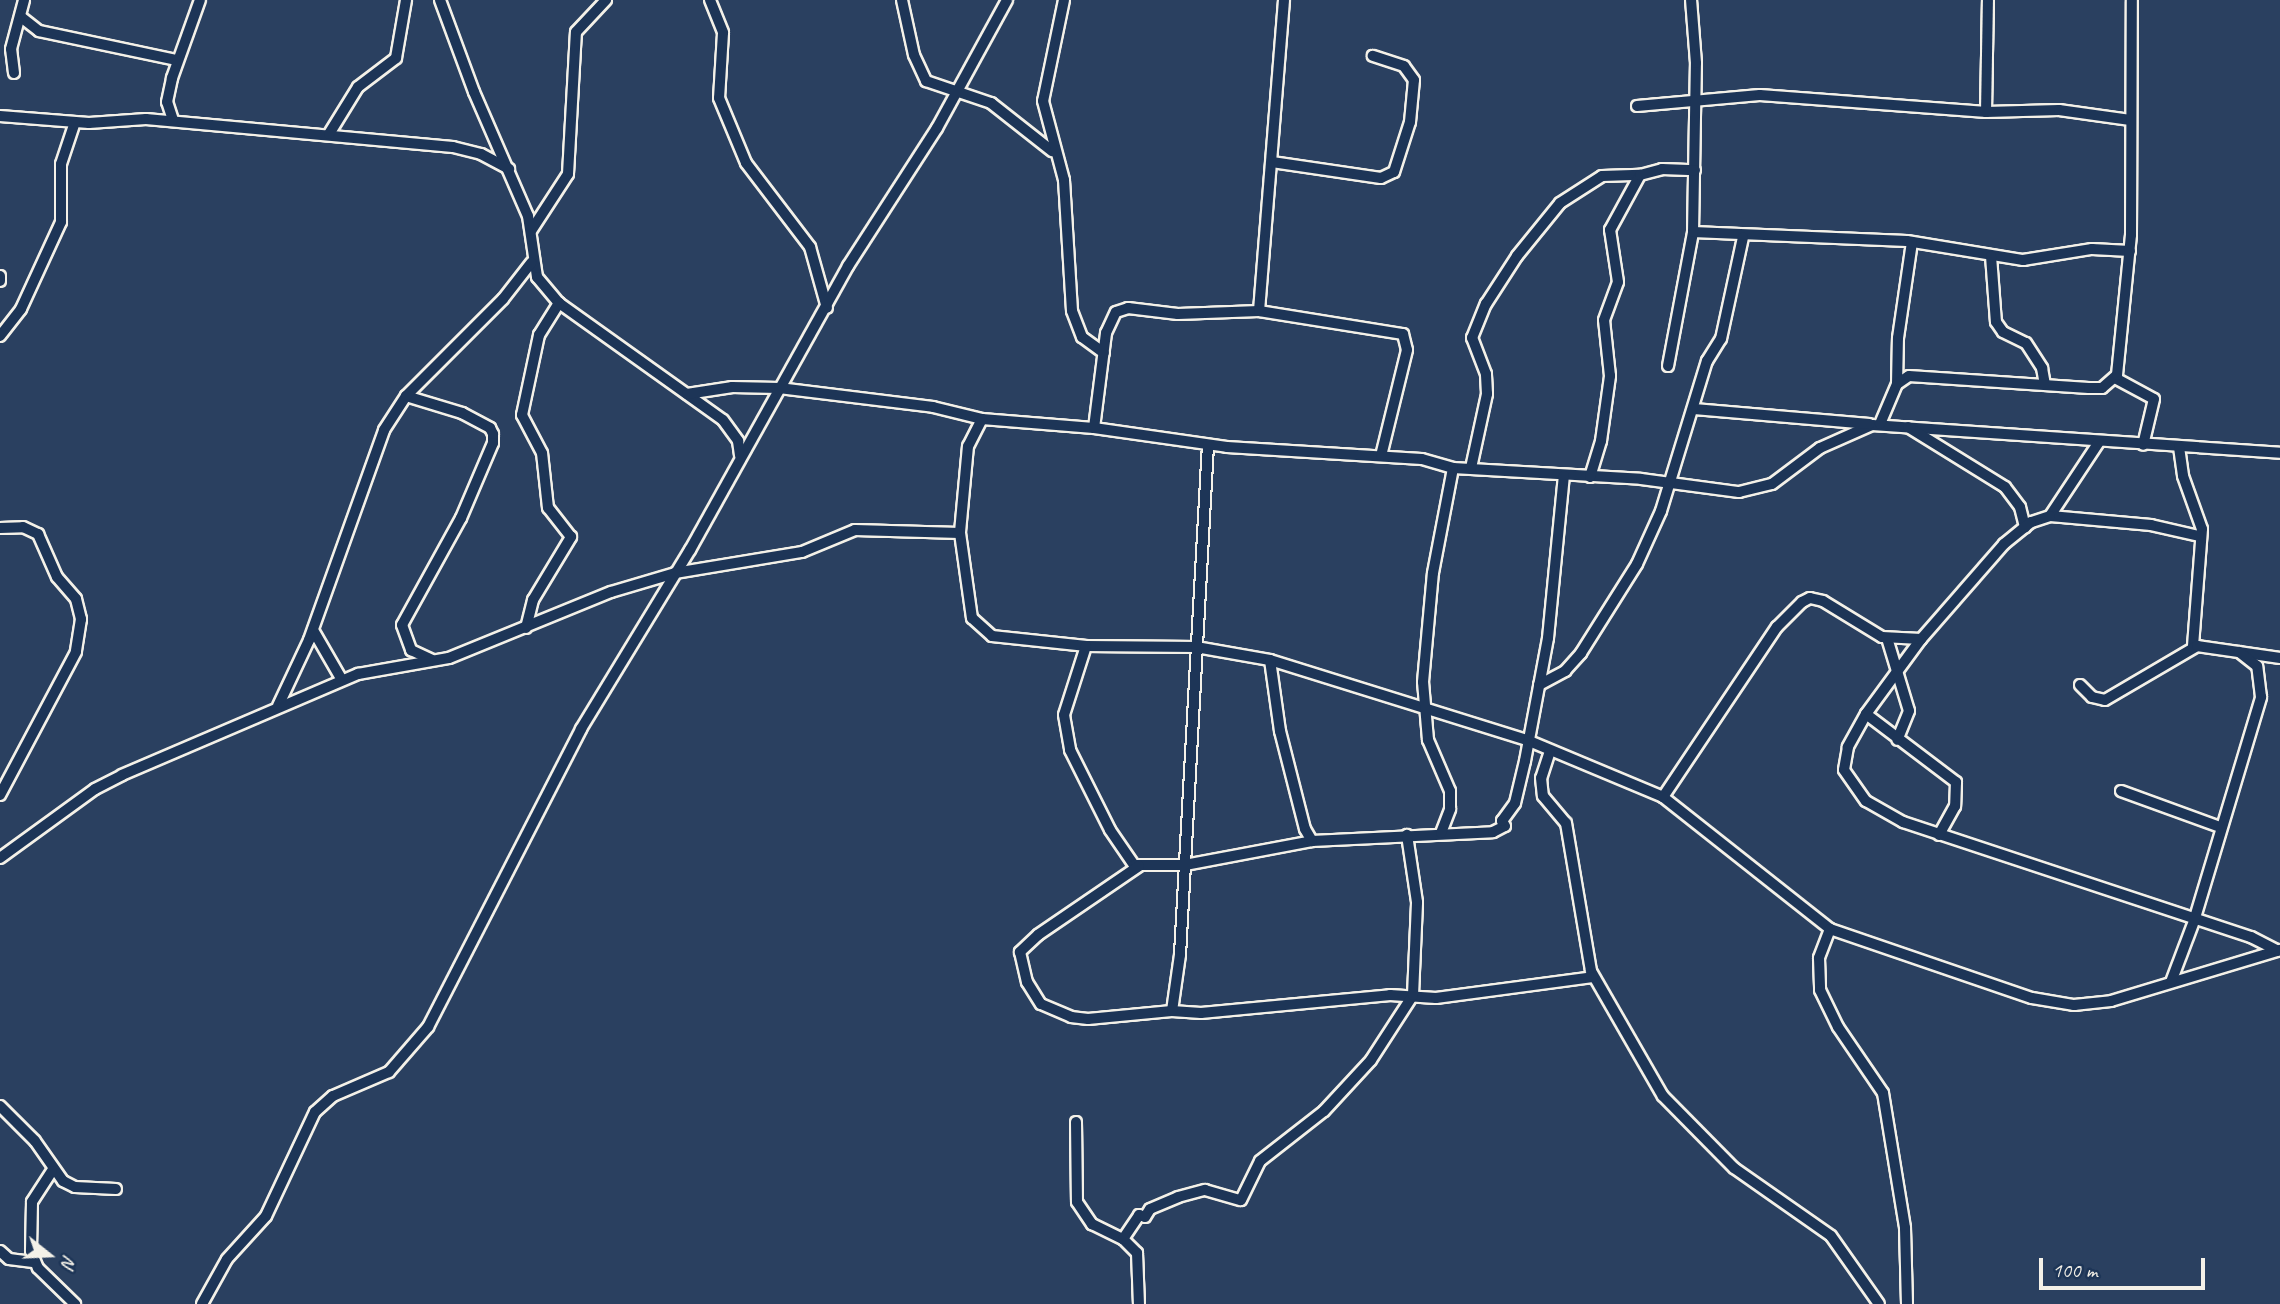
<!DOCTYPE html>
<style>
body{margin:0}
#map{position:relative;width:2280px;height:1304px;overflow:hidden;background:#2a4060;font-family:Caveat,sans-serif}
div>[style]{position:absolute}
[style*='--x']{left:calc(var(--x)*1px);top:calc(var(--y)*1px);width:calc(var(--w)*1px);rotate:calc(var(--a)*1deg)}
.roads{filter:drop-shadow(2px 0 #f4f1e8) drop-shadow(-2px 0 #f4f1e8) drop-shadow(0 2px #f4f1e8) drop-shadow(0 -2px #f4f1e8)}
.street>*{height:10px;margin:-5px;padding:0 5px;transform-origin:5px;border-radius:5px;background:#1d3557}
span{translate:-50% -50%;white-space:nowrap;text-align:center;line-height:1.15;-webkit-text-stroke:5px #1d3557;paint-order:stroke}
.north{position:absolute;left:14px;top:1220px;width:70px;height:70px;-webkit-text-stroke:5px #1d3557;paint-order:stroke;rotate:108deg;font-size:19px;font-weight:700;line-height:28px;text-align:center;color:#f4f1e8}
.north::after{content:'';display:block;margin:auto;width:24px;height:32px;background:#f4f1e8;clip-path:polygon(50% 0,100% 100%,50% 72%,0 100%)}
.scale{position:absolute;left:2039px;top:1258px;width:166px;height:32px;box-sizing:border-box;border:4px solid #f4f1e8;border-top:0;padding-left:9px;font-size:21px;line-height:24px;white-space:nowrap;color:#f4f1e8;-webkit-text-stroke:5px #1d3557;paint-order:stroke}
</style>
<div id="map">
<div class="roads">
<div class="street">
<div style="--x:440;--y:0;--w:98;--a:69.7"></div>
<div style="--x:474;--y:92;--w:135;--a:66.5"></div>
<div style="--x:528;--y:216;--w:62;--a:81.6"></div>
<div style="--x:537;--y:277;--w:34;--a:50"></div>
<div style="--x:559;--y:303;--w:201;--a:35.5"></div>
<div style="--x:723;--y:420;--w:26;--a:54"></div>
<div style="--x:738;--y:441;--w:15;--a:82"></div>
<div style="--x:710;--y:0;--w:35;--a:68"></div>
<div style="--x:723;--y:33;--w:65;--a:93.5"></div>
<div style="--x:719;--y:98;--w:70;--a:67.4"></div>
<div style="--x:746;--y:163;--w:106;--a:52.7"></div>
<div style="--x:810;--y:247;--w:63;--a:74.4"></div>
<div style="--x:902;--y:0;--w:56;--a:77.7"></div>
<div style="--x:914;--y:55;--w:29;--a:65"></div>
<div style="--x:926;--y:81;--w:69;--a:18.7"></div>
<div style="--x:991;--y:103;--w:78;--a:38.2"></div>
<div style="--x:1064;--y:0;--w:103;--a:101.7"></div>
<div style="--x:1043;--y:101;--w:82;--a:75.1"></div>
<div style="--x:1064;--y:180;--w:131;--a:86.5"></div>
<div style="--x:1072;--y:311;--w:28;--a:69"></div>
<div style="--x:1082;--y:337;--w:27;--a:36"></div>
<div style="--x:21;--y:17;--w:23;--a:38"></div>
<div style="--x:39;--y:31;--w:141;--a:11.9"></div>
<div style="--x:14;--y:73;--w:24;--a:-97"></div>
<div style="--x:11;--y:49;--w:51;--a:-75.1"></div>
<div style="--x:1637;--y:106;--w:123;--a:-5.1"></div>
<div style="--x:1760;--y:95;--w:227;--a:4.3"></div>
<div style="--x:1986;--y:112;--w:73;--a:-1.6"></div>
<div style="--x:2059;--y:110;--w:72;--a:8"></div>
<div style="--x:1986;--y:112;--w:112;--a:-89"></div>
<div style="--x:0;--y:116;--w:89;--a:4.5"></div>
<div style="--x:89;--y:123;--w:57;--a:-4"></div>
<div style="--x:146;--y:119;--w:308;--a:5.2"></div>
<div style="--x:453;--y:147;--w:29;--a:14"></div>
<div style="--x:481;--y:154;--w:32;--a:28"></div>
<div style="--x:173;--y:120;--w:19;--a:-108"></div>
<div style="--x:167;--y:102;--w:25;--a:-78"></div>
<div style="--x:172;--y:78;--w:83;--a:-70.3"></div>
<div style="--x:329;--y:134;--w:55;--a:-58.3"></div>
<div style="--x:358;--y:87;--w:48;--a:-37.3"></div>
<div style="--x:396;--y:58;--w:59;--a:-80.2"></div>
<div style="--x:1272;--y:162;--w:110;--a:8.4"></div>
<div style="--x:1381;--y:178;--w:14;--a:-25"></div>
<div style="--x:1394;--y:172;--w:52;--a:-72.3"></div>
<div style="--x:1410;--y:122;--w:42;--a:-84.6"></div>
<div style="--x:1414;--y:80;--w:17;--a:-126"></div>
<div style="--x:1404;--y:66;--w:33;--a:-162"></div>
<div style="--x:531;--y:231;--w:68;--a:-57"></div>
<div style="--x:568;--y:174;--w:142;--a:-86.8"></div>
<div style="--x:576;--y:32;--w:44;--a:-46.8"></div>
<div style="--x:1693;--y:232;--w:214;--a:2.4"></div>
<div style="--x:1907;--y:241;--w:118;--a:9.3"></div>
<div style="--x:2023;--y:260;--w:70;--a:-9.1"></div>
<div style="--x:2092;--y:249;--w:38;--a:3"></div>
<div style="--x:1991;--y:256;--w:66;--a:85.7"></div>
<div style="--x:1996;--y:322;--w:12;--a:55"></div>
<div style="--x:2003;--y:332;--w:25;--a:26"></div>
<div style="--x:2026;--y:343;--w:30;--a:57"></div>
<div style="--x:2042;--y:368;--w:17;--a:80"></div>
<div style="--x:0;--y:276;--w:5;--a:90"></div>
<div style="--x:1259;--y:311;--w:312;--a:-85.4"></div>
<div style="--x:0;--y:336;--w:34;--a:-52"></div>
<div style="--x:21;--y:309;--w:96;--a:-65.3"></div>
<div style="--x:61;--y:222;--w:58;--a:-90"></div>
<div style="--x:61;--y:164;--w:44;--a:-71.6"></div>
<div style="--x:1668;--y:366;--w:136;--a:-79.4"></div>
<div style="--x:1693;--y:232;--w:169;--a:-89"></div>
<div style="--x:1696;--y:63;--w:63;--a:-94.5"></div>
<div style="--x:2115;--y:378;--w:44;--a:28.3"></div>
<div style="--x:2154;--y:399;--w:47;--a:103.4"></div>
<div style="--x:1897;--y:384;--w:46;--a:-88.8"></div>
<div style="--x:1898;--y:338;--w:97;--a:-81.7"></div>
<div style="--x:687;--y:394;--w:46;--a:-8.8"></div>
<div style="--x:732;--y:387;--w:47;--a:1.2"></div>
<div style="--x:779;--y:388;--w:155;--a:7"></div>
<div style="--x:933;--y:407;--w:50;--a:13.8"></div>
<div style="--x:982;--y:419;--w:112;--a:4.6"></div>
<div style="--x:1094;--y:428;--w:134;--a:8.1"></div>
<div style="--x:1227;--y:447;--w:195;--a:3.5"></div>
<div style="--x:1422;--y:459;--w:32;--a:16"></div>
<div style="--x:1453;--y:468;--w:188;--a:3.3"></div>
<div style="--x:1641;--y:479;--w:99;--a:7.6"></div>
<div style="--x:1739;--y:492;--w:34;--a:-14"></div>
<div style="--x:1772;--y:484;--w:60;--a:-36.9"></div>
<div style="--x:1820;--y:448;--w:57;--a:-23.9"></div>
<div style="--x:1872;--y:425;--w:409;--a:3.9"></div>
<div style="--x:406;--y:396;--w:59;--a:16.9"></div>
<div style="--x:462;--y:413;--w:32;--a:28"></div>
<div style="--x:490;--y:428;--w:7;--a:63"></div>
<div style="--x:493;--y:434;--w:9;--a:90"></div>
<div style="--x:493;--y:443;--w:82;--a:113.1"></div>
<div style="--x:461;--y:518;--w:122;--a:118.9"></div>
<div style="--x:402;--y:625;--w:27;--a:70"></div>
<div style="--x:411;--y:650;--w:23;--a:25"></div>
<div style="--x:1694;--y:409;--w:176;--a:4.9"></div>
<div style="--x:982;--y:419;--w:30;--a:117"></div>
<div style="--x:968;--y:446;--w:87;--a:95.3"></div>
<div style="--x:960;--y:533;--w:86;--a:82"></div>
<div style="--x:972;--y:618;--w:27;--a:42"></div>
<div style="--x:992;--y:636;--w:95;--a:6.1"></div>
<div style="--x:1086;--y:646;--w:110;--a:0.5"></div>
<div style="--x:1196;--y:647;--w:75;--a:10"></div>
<div style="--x:1270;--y:660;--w:269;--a:17.3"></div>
<div style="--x:1527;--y:740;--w:147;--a:22.7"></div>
<div style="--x:1663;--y:797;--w:213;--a:38.3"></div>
<div style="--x:1830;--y:929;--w:213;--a:18.9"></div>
<div style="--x:2032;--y:998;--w:43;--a:9.5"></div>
<div style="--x:2074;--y:1005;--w:37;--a:-6"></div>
<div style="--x:2111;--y:1001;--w:177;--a:-16.8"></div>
<div style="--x:1880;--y:424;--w:43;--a:-67"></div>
<div style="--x:1897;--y:384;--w:14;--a:-34"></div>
<div style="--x:1909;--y:376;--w:180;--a:3.8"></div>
<div style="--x:2089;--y:388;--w:13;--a:0"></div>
<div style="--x:2102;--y:388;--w:20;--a:-41"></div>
<div style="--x:2117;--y:375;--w:141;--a:-84.3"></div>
<div style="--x:2131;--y:235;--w:235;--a:-89.8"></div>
<div style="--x:1908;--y:427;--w:114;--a:31.7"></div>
<div style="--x:2005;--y:487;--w:25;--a:53"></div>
<div style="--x:2020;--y:507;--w:21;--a:76"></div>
<div style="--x:1094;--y:428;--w:96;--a:-82.8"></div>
<div style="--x:1106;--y:333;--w:23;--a:-65"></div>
<div style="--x:1116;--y:312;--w:13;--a:-18"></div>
<div style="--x:1128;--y:308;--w:50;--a:6.8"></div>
<div style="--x:1178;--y:314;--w:81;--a:-2.1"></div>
<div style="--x:1259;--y:311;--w:146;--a:9.1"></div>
<div style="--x:1403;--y:334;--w:16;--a:76"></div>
<div style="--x:1407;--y:350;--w:109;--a:103.8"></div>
<div style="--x:2179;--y:447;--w:29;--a:82"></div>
<div style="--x:2183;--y:476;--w:56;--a:70.3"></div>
<div style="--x:2202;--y:529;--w:118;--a:94.4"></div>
<div style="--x:1471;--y:468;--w:76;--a:-77.8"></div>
<div style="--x:1487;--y:394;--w:20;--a:-93"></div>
<div style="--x:1486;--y:374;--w:39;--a:-111"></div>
<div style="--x:1472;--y:338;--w:37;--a:-68"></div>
<div style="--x:1486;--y:304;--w:57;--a:-57.1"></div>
<div style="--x:1517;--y:256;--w:68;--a:-50.9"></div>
<div style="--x:1560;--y:203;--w:50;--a:-32.7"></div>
<div style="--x:1602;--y:176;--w:38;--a:-2"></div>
<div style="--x:1590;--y:477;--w:38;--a:-73"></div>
<div style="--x:1601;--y:441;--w:66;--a:-82.1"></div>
<div style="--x:1610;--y:376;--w:56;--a:-96.1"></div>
<div style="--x:1604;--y:320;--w:40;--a:-69.8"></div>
<div style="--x:1618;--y:282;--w:53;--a:-98.7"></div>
<div style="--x:1610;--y:230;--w:63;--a:-61.4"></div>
<div style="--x:1640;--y:175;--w:23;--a:-15"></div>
<div style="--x:1662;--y:169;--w:33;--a:2"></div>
<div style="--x:2050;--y:516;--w:89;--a:-56.5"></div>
<div style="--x:0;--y:528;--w:23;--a:-2"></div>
<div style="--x:23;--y:527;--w:17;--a:25"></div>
<div style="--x:38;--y:534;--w:47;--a:66.2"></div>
<div style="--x:57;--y:577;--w:29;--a:49"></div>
<div style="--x:76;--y:599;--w:21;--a:76"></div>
<div style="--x:81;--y:619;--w:33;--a:99"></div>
<div style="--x:76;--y:652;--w:162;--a:118"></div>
<div style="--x:2199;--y:536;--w:49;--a:-167.1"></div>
<div style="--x:2151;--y:525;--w:101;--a:-174.9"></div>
<div style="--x:2050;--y:516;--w:20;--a:162"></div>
<div style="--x:2031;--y:522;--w:35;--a:141"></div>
<div style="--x:2004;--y:544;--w:126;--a:131.1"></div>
<div style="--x:1921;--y:639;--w:93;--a:126.3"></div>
<div style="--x:1866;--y:714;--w:38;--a:119"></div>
<div style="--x:1848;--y:747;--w:23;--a:100"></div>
<div style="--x:1844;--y:770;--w:38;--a:55"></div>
<div style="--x:1866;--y:801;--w:43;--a:29.6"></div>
<div style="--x:1903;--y:822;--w:367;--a:18.3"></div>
<div style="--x:2251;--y:937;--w:30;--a:27"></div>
<div style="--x:526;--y:628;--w:29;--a:-76"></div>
<div style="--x:533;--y:600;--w:74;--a:-58.9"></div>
<div style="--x:571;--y:537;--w:37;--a:-128"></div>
<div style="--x:548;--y:508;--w:55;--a:-96.2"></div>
<div style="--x:542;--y:453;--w:43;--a:-117.8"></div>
<div style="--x:522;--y:415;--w:82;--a:-78"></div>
<div style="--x:539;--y:335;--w:38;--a:-58"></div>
<div style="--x:313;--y:630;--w:58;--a:59.9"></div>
<div style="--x:1887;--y:638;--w:76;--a:73.2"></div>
<div style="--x:1909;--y:711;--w:31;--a:112"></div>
<div style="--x:1086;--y:646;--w:72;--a:107.7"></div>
<div style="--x:1064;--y:715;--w:36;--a:80"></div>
<div style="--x:1070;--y:750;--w:89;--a:63.4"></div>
<div style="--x:1110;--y:830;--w:42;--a:55.6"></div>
<div style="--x:1134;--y:865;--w:51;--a:0"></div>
<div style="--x:1185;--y:865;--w:129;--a:-10.7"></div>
<div style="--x:1312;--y:841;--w:181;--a:-2.8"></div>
<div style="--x:1493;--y:832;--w:13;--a:-27"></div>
<div style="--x:1505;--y:826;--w:6;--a:-121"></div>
<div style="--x:1502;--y:821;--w:22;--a:-54"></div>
<div style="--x:1515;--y:803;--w:43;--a:-76.6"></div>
<div style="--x:1525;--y:761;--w:125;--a:-79.4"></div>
<div style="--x:1548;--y:638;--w:163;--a:-84.4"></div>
<div style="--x:1270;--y:660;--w:72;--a:82"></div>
<div style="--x:1280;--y:731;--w:101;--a:75.7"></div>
<div style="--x:1305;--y:829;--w:14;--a:60"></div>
<div style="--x:1539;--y:685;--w:30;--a:-28"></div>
<div style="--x:1565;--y:671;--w:24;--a:-48"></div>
<div style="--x:1581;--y:653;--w:105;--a:-57.8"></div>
<div style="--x:1637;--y:564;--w:58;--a:-65.6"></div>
<div style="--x:1661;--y:511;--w:157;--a:-73"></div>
<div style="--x:1707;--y:361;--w:26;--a:-58"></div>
<div style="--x:1721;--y:339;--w:104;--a:-77.8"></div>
<div style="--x:2080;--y:685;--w:17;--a:45"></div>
<div style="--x:2092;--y:697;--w:13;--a:13"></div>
<div style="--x:2105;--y:700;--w:107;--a:-30.4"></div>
<div style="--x:2197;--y:646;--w:84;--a:8.2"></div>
<div style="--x:278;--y:706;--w:73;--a:-64.8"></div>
<div style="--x:309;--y:640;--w:223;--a:-70.3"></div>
<div style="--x:384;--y:430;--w:40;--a:-57.1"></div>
<div style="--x:406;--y:396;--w:137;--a:-45"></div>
<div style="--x:503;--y:299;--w:46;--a:-52.1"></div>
<div style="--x:1866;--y:714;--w:113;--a:37.1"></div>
<div style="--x:1956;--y:782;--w:24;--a:92"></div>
<div style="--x:1955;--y:806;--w:33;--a:119"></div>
<div style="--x:1550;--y:751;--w:28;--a:108"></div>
<div style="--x:1541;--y:778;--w:18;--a:84"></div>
<div style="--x:1543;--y:796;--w:35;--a:50"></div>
<div style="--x:1566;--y:823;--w:150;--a:80.4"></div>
<div style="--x:1591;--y:971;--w:144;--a:60.1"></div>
<div style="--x:1663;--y:1096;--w:101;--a:45.4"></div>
<div style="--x:1734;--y:1168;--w:118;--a:35"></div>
<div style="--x:1831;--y:1236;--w:83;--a:54.8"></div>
<div style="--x:2121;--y:791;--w:105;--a:20"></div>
<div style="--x:1663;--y:797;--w:205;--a:-56.2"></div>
<div style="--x:1777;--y:627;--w:35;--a:-45"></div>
<div style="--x:1802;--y:602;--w:9;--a:-27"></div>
<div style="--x:1810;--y:598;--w:13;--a:13"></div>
<div style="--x:1823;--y:601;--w:69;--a:31.4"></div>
<div style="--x:1882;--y:637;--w:39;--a:3"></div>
<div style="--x:1441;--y:833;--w:26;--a:-69"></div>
<div style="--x:1450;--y:809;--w:18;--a:-90"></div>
<div style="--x:1450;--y:791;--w:56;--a:-113.3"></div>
<div style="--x:1428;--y:740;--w:58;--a:-94.9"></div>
<div style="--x:1423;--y:682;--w:109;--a:-84.8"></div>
<div style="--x:1433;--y:573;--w:107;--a:-79.2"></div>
<div style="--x:0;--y:858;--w:117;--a:-36"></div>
<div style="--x:95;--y:789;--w:30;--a:-27"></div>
<div style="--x:122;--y:775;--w:257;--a:-23.2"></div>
<div style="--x:358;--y:674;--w:92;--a:-10"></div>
<div style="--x:449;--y:658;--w:175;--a:-22.2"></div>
<div style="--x:611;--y:592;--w:67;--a:-16.5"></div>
<div style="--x:675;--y:573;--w:129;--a:-9.4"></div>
<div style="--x:802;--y:552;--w:57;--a:-22.5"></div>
<div style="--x:855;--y:530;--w:105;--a:1.6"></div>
<div style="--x:1139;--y:866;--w:122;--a:145.7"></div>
<div style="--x:1038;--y:935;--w:25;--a:137"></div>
<div style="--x:1020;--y:952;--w:31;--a:77"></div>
<div style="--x:1027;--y:982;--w:26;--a:58"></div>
<div style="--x:1041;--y:1004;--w:33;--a:23"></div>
<div style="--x:1071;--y:1017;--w:17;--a:7"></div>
<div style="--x:1088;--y:1019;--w:84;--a:-5.4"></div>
<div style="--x:1172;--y:1011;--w:29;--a:4"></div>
<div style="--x:1201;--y:1013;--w:190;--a:-5.4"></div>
<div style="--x:1390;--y:995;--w:46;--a:3.7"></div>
<div style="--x:1436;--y:998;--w:158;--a:-7.6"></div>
<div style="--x:1830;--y:929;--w:31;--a:111"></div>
<div style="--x:1819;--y:958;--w:32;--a:88"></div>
<div style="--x:1820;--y:990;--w:41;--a:64.1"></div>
<div style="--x:1838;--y:1027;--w:80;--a:55.7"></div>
<div style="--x:1883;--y:1093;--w:137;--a:80.7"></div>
<div style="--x:1905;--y:1228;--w:76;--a:88.5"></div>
<div style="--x:2171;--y:982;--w:65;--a:-69.3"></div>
<div style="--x:2194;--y:921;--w:234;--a:-73.3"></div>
<div style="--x:2261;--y:697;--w:31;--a:-97"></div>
<div style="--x:2257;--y:666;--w:23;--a:-142"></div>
<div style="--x:1172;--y:1011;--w:57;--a:-81.9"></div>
<div style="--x:1180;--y:955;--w:511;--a:-86.86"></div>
<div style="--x:0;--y:1106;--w:49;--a:45"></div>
<div style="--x:35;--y:1141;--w:49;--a:55"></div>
<div style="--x:63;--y:1181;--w:13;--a:27"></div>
<div style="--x:75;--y:1187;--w:41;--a:2.8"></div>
<div style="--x:1076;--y:1122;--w:80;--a:89.3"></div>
<div style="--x:1077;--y:1202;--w:27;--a:56"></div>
<div style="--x:1092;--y:1224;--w:34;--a:26"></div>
<div style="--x:1123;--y:1239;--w:20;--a:45"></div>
<div style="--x:1137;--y:1253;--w:51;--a:87.8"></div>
<div style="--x:52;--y:1171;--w:37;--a:123"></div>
<div style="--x:32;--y:1202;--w:49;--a:91.2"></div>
<div style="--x:31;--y:1251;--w:18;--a:68"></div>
<div style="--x:38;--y:1268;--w:52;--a:44.2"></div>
<div style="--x:1123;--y:1239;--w:29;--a:-56"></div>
<div style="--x:1139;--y:1215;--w:6;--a:18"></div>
<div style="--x:1145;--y:1217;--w:9;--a:-58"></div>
<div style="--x:1150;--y:1209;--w:30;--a:-23"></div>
<div style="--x:1178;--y:1197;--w:28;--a:-15"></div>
<div style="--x:1205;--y:1190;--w:37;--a:16"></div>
<div style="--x:1241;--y:1200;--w:43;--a:-64"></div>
<div style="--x:1260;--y:1161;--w:81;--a:-38"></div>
<div style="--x:1324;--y:1111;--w:69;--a:-47.3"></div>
<div style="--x:1371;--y:1060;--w:77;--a:-57.1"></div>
<div style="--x:1413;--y:995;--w:93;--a:-87.5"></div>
<div style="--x:1417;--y:902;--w:68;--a:-98.5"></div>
<div style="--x:0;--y:1251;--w:12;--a:42"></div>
<div style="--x:9;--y:1259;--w:26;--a:7"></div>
<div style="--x:202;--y:1304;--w:51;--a:-60.9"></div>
<div style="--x:227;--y:1259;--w:58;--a:-47.8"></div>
<div style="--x:266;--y:1216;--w:115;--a:-64.8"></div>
<div style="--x:315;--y:1112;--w:24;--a:-42"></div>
<div style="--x:333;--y:1096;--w:61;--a:-23.2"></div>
<div style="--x:389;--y:1072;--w:60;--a:-49.1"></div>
<div style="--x:428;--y:1027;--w:335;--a:-62.8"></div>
<div style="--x:581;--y:729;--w:210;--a:-58.7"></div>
<div style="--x:690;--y:550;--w:325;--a:-60.9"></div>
<div style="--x:848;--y:266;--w:164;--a:-57.2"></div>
<div style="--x:937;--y:128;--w:146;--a:-61.3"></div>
</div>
</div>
<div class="north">N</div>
<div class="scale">100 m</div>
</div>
